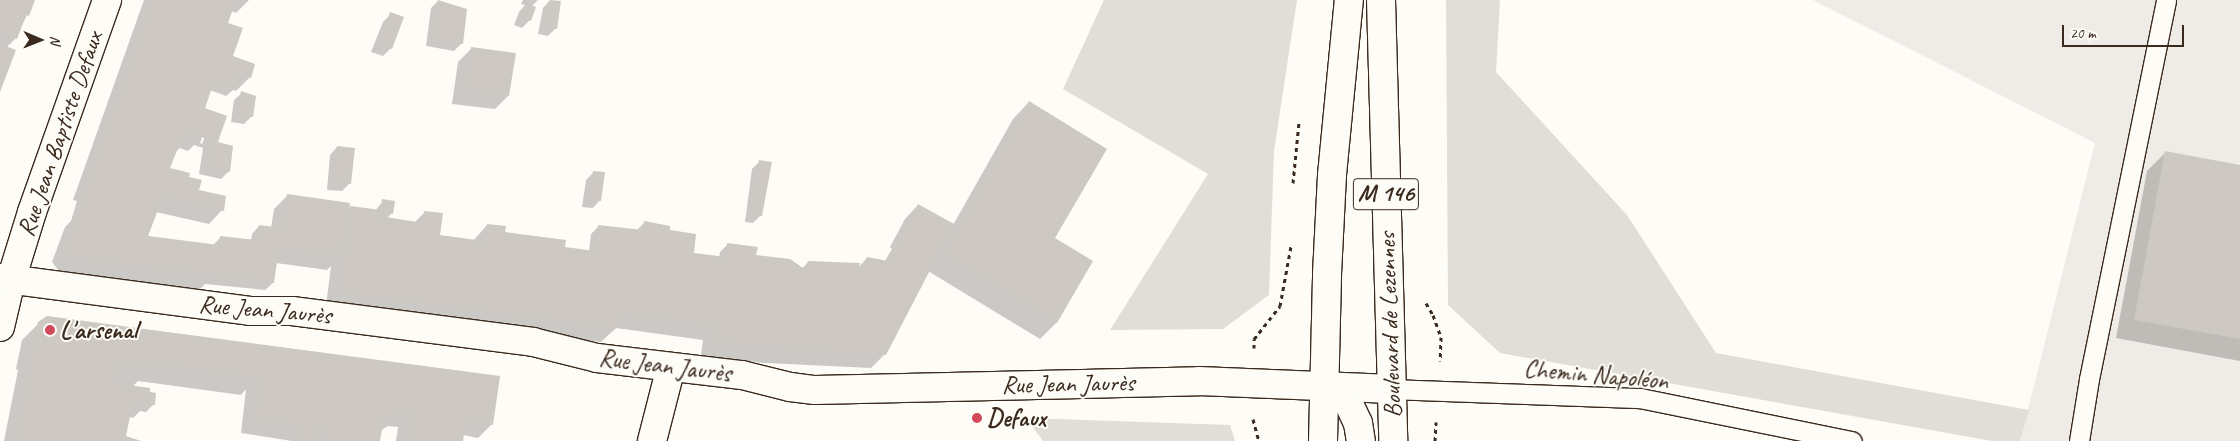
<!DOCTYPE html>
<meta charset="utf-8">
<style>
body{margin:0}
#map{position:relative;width:2240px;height:441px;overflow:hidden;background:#fdfcf7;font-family:Caveat,sans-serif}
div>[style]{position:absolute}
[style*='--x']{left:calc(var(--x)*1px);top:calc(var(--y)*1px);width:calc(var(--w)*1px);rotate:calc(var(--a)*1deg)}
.built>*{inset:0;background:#efece7}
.green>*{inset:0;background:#e1ded7}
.shadow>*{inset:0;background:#0003}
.building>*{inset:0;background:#cdc8c2}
.path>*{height:3px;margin-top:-1.5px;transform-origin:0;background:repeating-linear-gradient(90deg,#3b2a1e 0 4px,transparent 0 8px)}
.roads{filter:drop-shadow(1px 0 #3b2a1e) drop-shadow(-1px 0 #3b2a1e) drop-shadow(0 1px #3b2a1e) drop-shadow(0 -1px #3b2a1e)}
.service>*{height:19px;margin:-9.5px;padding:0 9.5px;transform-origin:9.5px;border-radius:9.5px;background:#fdfcf7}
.minor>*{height:28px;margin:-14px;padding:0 14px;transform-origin:14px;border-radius:14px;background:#fdfcf7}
.primary>*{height:28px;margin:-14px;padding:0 14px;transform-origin:14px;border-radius:14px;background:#fdfcf7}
.dots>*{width:14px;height:14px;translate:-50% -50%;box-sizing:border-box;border:2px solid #fdfcf7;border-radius:50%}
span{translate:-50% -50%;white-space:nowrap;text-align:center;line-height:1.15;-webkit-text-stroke:4px #fdfcf7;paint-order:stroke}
.shield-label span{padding:1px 4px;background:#fdfcf7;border:1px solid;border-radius:4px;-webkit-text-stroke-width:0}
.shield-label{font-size:24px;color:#3b2a1e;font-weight:700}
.street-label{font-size:25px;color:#3b2a1e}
.poi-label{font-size:25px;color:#3b2a1e;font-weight:700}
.left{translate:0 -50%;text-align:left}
.north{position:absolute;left:15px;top:15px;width:50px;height:50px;-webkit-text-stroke:4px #fdfcf7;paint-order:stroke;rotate:91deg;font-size:14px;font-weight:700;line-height:20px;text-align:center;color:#3b2a1e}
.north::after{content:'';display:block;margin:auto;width:18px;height:22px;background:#3b2a1e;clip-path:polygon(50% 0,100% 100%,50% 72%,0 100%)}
.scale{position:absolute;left:2062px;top:25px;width:122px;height:22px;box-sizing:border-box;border:2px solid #3b2a1e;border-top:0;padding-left:6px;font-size:15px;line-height:18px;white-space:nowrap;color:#3b2a1e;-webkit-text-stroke:4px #fdfcf7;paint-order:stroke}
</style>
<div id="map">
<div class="built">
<div style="clip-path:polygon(1813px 0,2240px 0,2240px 441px,2020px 441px,2095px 143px)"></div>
</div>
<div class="green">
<div style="clip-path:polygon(1104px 0,1297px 0,1274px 151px,1269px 295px,1223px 329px,1110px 330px,1208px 174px,1063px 89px)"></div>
<div style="clip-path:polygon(1446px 0,1500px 0,1496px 72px,1627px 215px,1716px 353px,2029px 410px,2020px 441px,1992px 441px,1500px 353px,1448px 305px)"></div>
<div style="clip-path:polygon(1026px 418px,1230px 425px,1235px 441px,1043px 441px)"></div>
</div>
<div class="shadow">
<div style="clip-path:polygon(0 0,34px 0,16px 38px,6px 48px,0 89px)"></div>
<div style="clip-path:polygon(evenodd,144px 0,249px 0,236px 13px,231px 11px,227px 23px,242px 29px,231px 57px,254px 65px,250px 77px,236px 91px,233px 90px,226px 96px,210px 90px,203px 109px,225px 117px,216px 143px,232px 147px,229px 171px,221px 179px,199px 174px,203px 148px,194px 145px,188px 151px,180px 148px,174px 153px,168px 169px,189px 174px,188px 177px,201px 181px,198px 191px,224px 197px,222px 210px,209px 224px,156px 212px,147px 237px,213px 245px,221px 237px,251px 241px,252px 234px,259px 226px,271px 228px,274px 209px,288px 195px,348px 204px,347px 211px,351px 207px,375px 211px,383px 201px,393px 202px,392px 213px,387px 218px,414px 223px,425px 212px,442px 214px,439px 237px,473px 241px,487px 225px,504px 227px,504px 233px,565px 241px,564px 248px,589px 251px,591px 234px,599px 226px,636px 231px,644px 223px,669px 227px,668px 231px,695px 235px,692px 254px,719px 259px,720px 252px,728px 244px,756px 248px,755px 256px,790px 260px,802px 269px,808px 262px,858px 264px,858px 268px,867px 258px,885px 261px,892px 249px,890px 247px,905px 219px,918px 205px,953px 225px,1013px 119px,1029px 102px,1106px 149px,1053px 238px,1091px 262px,1056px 323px,1040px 339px,928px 271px,885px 354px,871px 368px,765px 363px,701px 355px,703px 340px,616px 328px,601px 342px,326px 306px,331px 266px,327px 270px,276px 263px,273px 283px,265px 290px,205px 284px,200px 289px,59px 271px,52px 262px,65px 227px,71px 221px,77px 201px,73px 200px,144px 0,208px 120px,211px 120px,202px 144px,200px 143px,208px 120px,144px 0,620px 247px,656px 251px,654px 254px,620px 249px,620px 247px)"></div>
<div style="clip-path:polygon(439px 0,462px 43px,454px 51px,426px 46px,431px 8px)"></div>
<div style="clip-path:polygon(523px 0,538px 0,531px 7px,530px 20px,522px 28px,514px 25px,519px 12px,525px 5px,521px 4px)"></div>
<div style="clip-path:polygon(550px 0,556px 28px,548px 36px,538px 34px,543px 8px)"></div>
<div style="clip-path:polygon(391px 14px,391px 48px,383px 56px,371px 52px,383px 22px)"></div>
<div style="clip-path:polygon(472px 48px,508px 96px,495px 109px,452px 104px,458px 62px)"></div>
<div style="clip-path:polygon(242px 93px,252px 116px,244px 124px,231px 122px,234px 100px)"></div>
<div style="clip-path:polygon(337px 147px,349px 184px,342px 191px,327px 190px,330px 155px)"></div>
<div style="clip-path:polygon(2165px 153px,2240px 167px,2240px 361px,2116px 338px,2147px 171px)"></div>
<div style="clip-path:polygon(760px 161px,761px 215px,753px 223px,745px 222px,752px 169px)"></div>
<div style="clip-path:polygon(594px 172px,600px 200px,593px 208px,582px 207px,586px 180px)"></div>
<div style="clip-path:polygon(39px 323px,492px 424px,478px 438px,463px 435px,462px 441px,396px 441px,398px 427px,388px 426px,380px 431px,379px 441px,292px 441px,241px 433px,246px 389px,241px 395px,138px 381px,132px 387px,154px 404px,146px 412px,140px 411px,133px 418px,129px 417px,124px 437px,137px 441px,4px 441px,18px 370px,16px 369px,22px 340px)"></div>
</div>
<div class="building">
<div style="clip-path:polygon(0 0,35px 0,29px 16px,26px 15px,17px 39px,0 32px)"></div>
<div style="clip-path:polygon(151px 0,236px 0,228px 23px,243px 28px,233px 56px,255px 64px,251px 78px,241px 74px,235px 89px,214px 82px,205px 108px,227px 116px,218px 142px,233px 146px,230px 172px,206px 166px,210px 140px,192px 134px,189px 141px,182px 138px,170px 168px,190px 173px,189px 177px,202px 180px,199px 190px,226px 196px,224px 211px,163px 197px,148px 236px,219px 245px,220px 236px,257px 240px,259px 225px,282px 228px,287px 194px,350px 203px,342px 257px,279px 248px,274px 283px,72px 258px,65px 248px)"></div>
<div style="clip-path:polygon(438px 0,467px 9px,463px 44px,433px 39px)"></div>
<div style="clip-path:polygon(550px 0,561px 1px,557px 29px,545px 27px)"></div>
<div style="clip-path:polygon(526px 3px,536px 7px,531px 21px,521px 17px)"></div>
<div style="clip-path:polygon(390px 12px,404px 17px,392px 49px,378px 44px)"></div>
<div style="clip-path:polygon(0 44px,16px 50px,0 92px)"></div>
<div style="clip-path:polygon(471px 47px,516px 53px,509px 96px,465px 90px)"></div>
<div style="clip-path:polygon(241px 91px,256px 96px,253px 117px,237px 115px)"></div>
<div style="clip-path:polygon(1029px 101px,1107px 149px,1055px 238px,1093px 261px,1057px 323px,943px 254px)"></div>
<div style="clip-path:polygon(337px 146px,355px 148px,351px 184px,334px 182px)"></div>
<div style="clip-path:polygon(2165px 151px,2240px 165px,2240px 339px,2134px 320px)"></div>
<div style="clip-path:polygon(759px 160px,772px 162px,762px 216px,752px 215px)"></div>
<div style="clip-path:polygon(593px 171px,605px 172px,601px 201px,589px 200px)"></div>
<div style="clip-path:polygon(382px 199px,395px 201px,393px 214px,381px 212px,380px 216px,423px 223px,424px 211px,443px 213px,440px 235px,484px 241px,487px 224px,506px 226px,505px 232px,566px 240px,565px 247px,595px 251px,598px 225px,643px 230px,644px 221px,670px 226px,670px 230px,696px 234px,694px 253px,726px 257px,727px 243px,758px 247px,756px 255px,790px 259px,806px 270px,808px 261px,860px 263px,859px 268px,861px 268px,867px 257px,888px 261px,918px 204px,954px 224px,886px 355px,850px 354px,714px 342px,716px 326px,619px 314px,616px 329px,339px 293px,350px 206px,381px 210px)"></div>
<div style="clip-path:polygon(47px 316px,500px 376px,493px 425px,466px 421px,463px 441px,407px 441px,411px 414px,398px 412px,398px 418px,384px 416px,380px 441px,325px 441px,328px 430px,320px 429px,318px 441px,299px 441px,300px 426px,254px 420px,259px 379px,152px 364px,151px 369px,118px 364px,115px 383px,150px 388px,150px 392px,156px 393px,155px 405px,133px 402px,126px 436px,141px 441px,15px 441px,38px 322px)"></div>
</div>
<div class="path">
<div style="--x:1293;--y:183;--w:61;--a:-84.4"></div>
<div style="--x:1426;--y:303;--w:14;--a:60"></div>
<div style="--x:1433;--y:315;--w:23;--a:70"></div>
<div style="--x:1441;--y:337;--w:24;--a:92"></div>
<div style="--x:1254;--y:348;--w:9;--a:-90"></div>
<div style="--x:1254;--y:339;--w:42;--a:-51.8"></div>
<div style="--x:1280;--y:306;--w:61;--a:-79.6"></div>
<div style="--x:1253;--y:419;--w:23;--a:75"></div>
<div style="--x:1435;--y:441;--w:19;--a:-87"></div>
</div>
<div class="roads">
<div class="service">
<div style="--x:1392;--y:389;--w:248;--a:2.1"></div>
<div style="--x:1640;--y:398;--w:216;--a:11.5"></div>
<div style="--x:2079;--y:441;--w:63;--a:-80.8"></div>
<div style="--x:2089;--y:379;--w:387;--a:-78.5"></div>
</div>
<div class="minor">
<div style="--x:0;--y:278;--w:252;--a:7.5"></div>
<div style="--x:250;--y:311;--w:42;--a:0"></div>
<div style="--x:292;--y:311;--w:243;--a:7.3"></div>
<div style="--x:533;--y:342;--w:66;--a:14"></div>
<div style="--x:597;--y:358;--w:146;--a:6.7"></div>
<div style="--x:742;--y:375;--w:49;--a:14"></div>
<div style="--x:790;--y:387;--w:25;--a:7"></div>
<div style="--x:815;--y:390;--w:384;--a:-1.3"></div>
<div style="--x:1199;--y:381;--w:193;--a:2.4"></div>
<div style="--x:0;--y:327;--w:48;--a:-76.8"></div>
<div style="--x:11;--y:280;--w:71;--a:-72.8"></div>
<div style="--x:32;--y:212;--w:225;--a:-70.5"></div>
<div style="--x:1324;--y:385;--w:15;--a:28"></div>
<div style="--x:1337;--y:392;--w:17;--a:45"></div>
<div style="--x:1349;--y:404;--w:21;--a:65"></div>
<div style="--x:1358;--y:423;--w:18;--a:81"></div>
<div style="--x:652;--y:441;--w:76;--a:-75.6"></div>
</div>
<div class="primary">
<div style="--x:1381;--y:0;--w:441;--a:88.4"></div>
<div style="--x:1323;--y:441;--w:167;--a:-88.6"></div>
<div style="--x:1327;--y:274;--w:99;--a:-87.1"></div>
<div style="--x:1332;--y:175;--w:176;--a:-84.5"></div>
</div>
</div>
<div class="dots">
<div style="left:50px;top:330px;background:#d1495b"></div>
<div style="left:977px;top:418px;background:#d1495b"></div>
</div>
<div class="shield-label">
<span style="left:1386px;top:194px">M 146</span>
</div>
<div class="street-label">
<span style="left:60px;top:134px;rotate:-71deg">Rue Jean Baptiste Defaux</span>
<span style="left:265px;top:310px;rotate:5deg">Rue Jean Jaurès</span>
<span style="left:1390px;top:325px;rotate:-92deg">Boulevard de Lezennes</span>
<span style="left:665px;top:366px;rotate:7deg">Rue Jean Jaurès</span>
<span style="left:1596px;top:375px;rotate:5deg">Chemin Napoléon</span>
<span style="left:1068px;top:384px;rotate:-1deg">Rue Jean Jaurès</span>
</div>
<div class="poi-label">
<span class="left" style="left:60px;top:330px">L'arsenal</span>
<span class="left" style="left:987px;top:418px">Defaux</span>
</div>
<div class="north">N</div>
<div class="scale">20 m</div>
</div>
